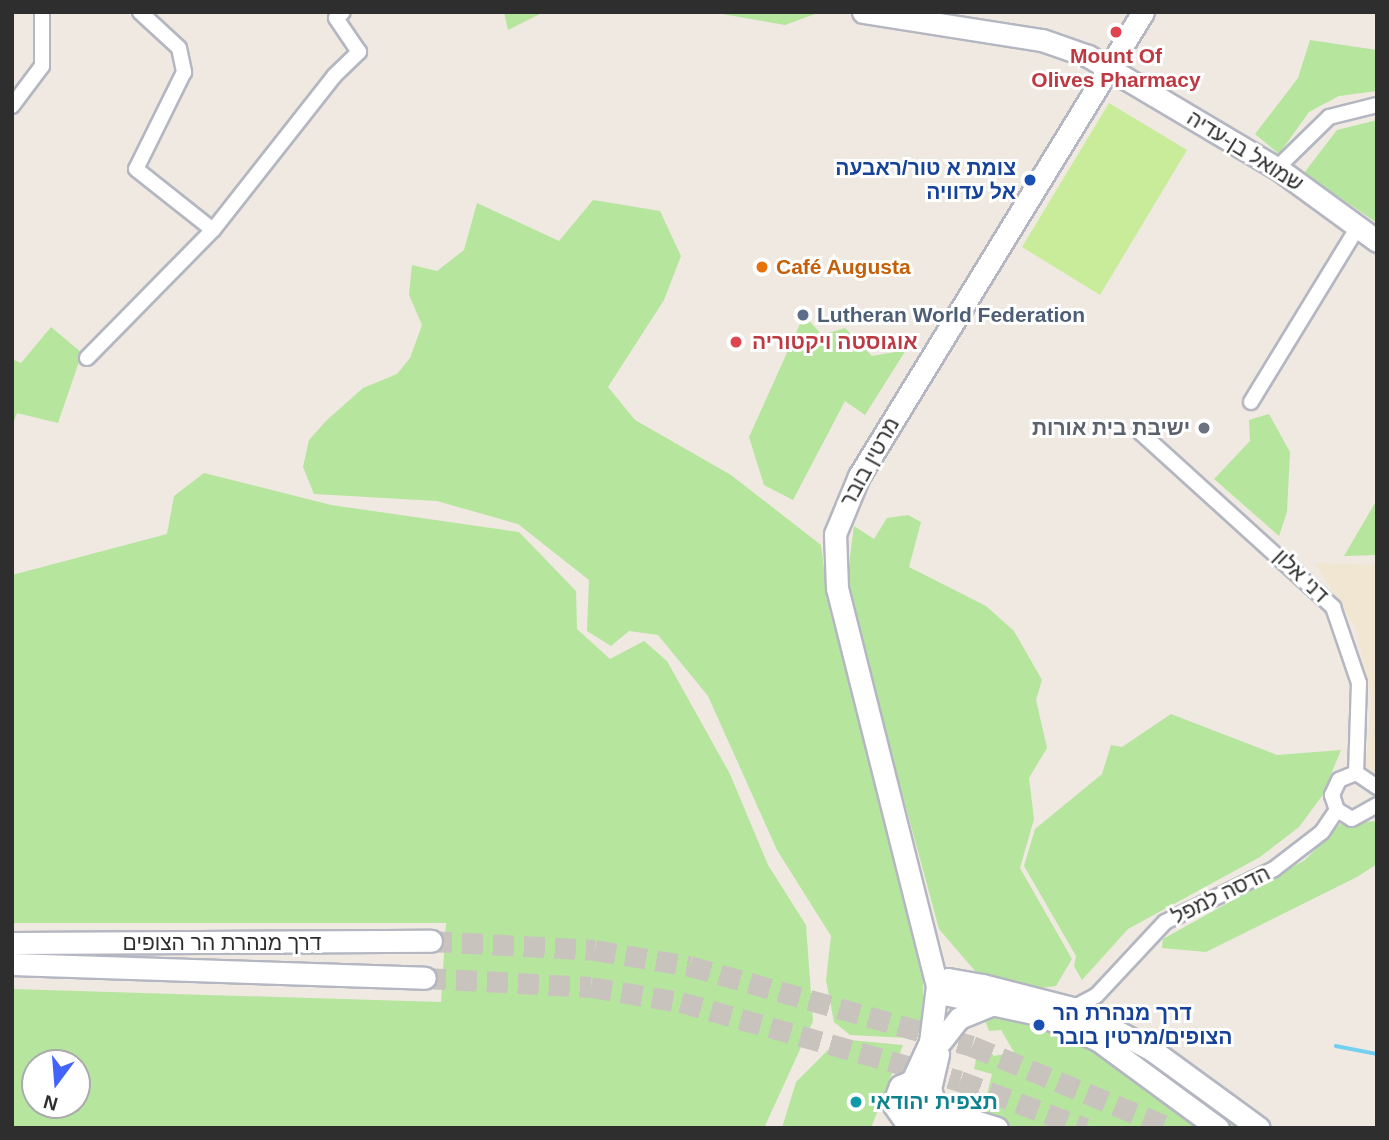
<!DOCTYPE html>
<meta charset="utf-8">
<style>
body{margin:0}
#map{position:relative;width:1389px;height:1140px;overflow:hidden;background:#efe9e1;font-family:Arial,Heebo,sans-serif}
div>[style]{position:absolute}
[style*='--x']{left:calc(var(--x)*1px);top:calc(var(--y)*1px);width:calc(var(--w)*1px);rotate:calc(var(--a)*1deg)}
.education>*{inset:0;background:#f0e6d1}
.green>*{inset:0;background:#b6e59e}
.pitch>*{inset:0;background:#c9ec9a}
.stream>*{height:3.5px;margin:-1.75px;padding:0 1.75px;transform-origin:1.75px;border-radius:1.75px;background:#75cff0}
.secondary-tunnel>*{height:21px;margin-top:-10.5px;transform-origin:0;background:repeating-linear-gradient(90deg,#c8c4bd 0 21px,transparent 0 31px)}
.roads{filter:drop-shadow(2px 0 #b4b7c1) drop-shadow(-2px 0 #b4b7c1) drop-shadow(0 2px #b4b7c1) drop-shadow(0 -2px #b4b7c1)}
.street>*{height:14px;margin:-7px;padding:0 7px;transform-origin:7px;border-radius:7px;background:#fff}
.secondary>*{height:21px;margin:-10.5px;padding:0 10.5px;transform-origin:10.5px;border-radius:10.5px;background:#fff}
.dots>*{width:19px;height:19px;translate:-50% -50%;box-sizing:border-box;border:4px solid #fff;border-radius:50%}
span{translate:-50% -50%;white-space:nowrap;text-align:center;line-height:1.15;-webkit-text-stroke:6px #fff;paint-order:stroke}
.health-label{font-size:21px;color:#be3a42;font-weight:700}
.left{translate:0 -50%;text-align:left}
.street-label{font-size:21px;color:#2e2e2e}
.transit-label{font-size:21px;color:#164399;font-weight:700}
.right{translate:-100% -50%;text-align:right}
.food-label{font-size:21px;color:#c56008;font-weight:700}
.service-label{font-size:21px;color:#4e5e75;font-weight:700}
.worship-label{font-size:21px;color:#5b616d;font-weight:700}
.culture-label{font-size:21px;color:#0d838f;font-weight:700}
.frame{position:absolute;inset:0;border:14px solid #2e2e2e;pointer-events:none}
.north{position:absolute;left:21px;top:1049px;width:70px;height:70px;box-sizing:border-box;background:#fff;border:2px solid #ababab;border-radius:50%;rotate:196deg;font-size:19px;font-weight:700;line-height:28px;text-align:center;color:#2e2e2e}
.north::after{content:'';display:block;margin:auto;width:24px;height:32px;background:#4264fb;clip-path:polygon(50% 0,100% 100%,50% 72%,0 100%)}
</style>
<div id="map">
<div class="education">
<div style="clip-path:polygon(1315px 563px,1377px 565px,1377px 775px,1366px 767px,1371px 698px,1356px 629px)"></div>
</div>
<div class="green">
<div style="clip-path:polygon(504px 12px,544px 12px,508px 30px)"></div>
<div style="clip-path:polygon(711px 12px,809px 12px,815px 14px,785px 25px)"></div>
<div style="clip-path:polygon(1310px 40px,1377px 50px,1377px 91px,1339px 96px,1309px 112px,1279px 154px,1255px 134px,1298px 78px)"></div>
<div style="clip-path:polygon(1377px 120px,1377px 223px,1304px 173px,1337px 130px)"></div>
<div style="clip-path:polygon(593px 200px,660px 211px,681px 256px,664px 300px,608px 387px,635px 420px,731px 475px,821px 545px,830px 612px,922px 950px,924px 1021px,907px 1038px,850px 1035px,834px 1022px,826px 980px,831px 936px,777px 850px,708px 696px,658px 635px,629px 631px,611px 646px,587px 631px,589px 580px,518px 524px,437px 501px,314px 494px,303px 467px,309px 440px,327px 420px,363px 388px,397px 374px,410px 358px,422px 325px,409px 295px,412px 265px,437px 271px,464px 250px,477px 203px,559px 241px)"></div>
<div style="clip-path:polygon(804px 315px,822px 335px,845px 328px,872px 356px,906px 350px,865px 415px,845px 401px,793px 500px,764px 485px,749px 437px)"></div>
<div style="clip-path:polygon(51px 327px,82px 353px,58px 423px,17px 413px,12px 427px,12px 359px,21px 363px)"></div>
<div style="clip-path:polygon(1269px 414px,1290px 452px,1287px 512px,1279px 536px,1214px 479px,1250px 441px,1249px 420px)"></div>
<div style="clip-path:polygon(evenodd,204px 473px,331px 505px,519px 532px,576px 591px,577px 629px,610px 659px,644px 641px,667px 661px,730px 774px,768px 865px,806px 925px,813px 1021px,764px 1128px,12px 1128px,12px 989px,441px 1002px,446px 923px,12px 923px,12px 575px,167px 534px,174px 496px,204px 473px,35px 1063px,77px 1063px,77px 1105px,35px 1105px,35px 1063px)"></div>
<div style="clip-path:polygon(1375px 503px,1377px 555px,1344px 556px)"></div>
<div style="clip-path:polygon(908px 515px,921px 522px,909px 567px,986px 606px,1014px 631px,1042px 680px,1036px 700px,1047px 748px,1029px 778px,1034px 819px,1020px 868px,1072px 959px,1056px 986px,1034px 989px,975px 971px,939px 929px,846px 586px,854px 526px,874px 539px,887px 518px)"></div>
<div style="clip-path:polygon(1171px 714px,1277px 755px,1341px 750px,1322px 796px,1299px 827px,1260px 857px,1128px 929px,1082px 980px,1074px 966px,1076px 956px,1024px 866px,1035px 829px,1102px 774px,1111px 745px,1122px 747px)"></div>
<div style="clip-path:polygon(1377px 821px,1377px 864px,1357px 877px,1206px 952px,1162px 948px,1163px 939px,1305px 860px,1340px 824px)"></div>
<div style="clip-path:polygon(1009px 1014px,1077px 1038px,1210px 1128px,1016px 1128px,982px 1115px,992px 1074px,974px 1069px,980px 1041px,994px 1056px,1014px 1052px,1001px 1030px,989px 1031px,983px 1015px)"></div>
<div style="clip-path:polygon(850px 1040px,903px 1045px,871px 1128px,782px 1128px,796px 1082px,829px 1049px,849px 1051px)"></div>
<div style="clip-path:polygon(1113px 1042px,1147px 1053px,1250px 1128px,1227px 1128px)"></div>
</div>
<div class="pitch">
<div style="clip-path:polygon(1109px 103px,1187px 150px,1100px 295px,1022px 247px)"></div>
</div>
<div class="stream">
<div style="--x:1336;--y:1046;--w:42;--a:11"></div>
</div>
<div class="secondary-tunnel">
<div style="--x:431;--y:941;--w:164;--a:3.1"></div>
<div style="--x:595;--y:950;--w:96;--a:9.6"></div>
<div style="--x:690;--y:966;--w:293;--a:15.8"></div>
<div style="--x:972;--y:1046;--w:215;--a:22.4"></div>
<div style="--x:425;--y:978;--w:166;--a:3.1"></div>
<div style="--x:591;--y:987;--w:91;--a:9.5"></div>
<div style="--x:681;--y:1002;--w:290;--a:15.8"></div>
<div style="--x:960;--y:1081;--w:134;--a:20.6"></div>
</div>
<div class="roads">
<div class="street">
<div style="--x:140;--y:12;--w:53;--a:42.7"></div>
<div style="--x:179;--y:48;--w:25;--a:78"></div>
<div style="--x:184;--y:72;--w:108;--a:116.3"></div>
<div style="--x:136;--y:169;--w:98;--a:38.4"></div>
<div style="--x:12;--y:106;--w:50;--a:-53.1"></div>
<div style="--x:42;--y:66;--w:54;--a:-90"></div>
<div style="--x:1277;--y:168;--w:73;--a:-44.4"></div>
<div style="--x:1329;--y:117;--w:49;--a:-14"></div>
<div style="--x:87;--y:358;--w:180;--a:-45.5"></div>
<div style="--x:213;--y:230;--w:196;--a:-51.8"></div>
<div style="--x:334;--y:76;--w:35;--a:-44"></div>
<div style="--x:359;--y:52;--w:41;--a:-124.1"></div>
<div style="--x:336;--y:18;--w:9;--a:-41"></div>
<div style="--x:1251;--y:402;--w:205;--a:-58.6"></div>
<div style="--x:1140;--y:432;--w:261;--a:42.2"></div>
<div style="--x:1333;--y:607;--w:80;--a:71.1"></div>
<div style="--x:1359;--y:683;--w:90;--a:91.9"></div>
<div style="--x:1377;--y:787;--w:25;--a:-146"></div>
<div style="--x:1356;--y:773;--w:18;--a:158"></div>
<div style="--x:1339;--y:780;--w:17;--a:115"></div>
<div style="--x:1332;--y:795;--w:16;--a:72"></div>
<div style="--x:1337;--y:810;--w:17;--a:31"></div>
<div style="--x:1352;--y:819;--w:29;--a:-29"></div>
<div style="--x:1073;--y:1008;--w:26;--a:-28"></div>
<div style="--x:1096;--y:996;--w:101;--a:-47"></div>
<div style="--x:1165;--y:922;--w:121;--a:-25.9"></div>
<div style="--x:1274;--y:869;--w:61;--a:-37.6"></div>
<div style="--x:1322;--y:832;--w:27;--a:-56"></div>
</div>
<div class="secondary">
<div style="--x:863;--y:12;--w:181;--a:8.9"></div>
<div style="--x:1042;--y:40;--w:49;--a:19.2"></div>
<div style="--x:1088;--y:56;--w:220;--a:30.7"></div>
<div style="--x:1277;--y:168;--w:124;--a:36.1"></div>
<div style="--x:12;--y:943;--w:419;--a:-0.3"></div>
<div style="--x:12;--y:964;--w:413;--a:1.9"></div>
<div style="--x:937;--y:986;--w:13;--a:-32"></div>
<div style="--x:948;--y:979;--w:35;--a:10"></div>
<div style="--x:982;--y:985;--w:94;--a:14.2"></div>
<div style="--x:1073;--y:1008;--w:89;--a:28"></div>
<div style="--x:1152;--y:1050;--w:132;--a:36.1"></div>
<div style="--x:937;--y:986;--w:15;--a:37"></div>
<div style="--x:949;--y:995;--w:91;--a:12.1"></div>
<div style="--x:1038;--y:1014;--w:65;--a:23.4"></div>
<div style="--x:1098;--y:1040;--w:149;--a:36.3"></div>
<div style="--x:941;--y:1041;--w:29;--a:-52"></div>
<div style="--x:959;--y:1018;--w:35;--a:-22"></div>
<div style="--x:912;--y:1081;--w:43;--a:-65.2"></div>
<div style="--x:930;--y:1042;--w:56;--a:-82.9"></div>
<div style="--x:937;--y:986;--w:410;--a:-104.1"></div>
<div style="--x:837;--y:588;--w:54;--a:-92.1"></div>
<div style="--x:835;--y:534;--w:63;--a:-67.5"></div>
<div style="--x:859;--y:476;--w:544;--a:-58.53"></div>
<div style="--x:930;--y:1089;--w:36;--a:-77"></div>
<div style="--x:956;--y:1115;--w:43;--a:17.6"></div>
<div style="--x:925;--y:1119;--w:20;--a:-63"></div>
<div style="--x:934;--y:1101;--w:13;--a:-108"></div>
<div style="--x:930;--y:1089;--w:20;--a:-156"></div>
<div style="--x:912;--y:1081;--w:13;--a:157"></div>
<div style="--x:900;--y:1086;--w:19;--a:111"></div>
<div style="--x:893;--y:1104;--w:21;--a:55"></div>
<div style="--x:905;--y:1121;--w:63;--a:-0.9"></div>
</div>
</div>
<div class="dots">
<div style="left:1116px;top:32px;background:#e0444e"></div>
<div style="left:1030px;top:180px;background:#1a4fb4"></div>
<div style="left:762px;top:267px;background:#e8710a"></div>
<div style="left:803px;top:315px;background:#5c6f8a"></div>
<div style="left:736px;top:342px;background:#e0444e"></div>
<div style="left:1204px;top:428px;background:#6b7280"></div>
<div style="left:1039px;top:1025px;background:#1a4fb4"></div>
<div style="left:856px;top:1102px;background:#0f9aa8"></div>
</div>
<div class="health-label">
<span style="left:1116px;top:68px">Mount Of<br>Olives Pharmacy</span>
<span class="left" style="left:752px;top:342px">אוגוסטה ויקטוריה</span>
</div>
<div class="street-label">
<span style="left:1245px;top:151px;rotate:32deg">שמואל בן-עדיה</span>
<span style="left:870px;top:462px;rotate:-61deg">מרטין בובר</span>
<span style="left:1301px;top:576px;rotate:44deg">דני אלון</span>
<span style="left:1221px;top:895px;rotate:-26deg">הדסה למפל</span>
<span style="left:222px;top:943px">דרך מנהרת הר הצופים</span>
</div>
<div class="transit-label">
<span class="right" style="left:1016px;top:180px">צומת א טור/ראבעה<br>אל עדוויה</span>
<span class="left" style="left:1053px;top:1025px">דרך מנהרת הר<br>הצופים/מרטין בובר</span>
</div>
<div class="food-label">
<span class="left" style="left:776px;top:267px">Café Augusta</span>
</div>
<div class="service-label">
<span class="left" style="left:817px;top:315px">Lutheran World Federation</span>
</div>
<div class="worship-label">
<span class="right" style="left:1190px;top:428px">ישיבת בית אורות</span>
</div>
<div class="culture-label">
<span class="left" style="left:870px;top:1102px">תצפית יהודאי</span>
</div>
<div class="frame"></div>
<div class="north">N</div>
</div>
